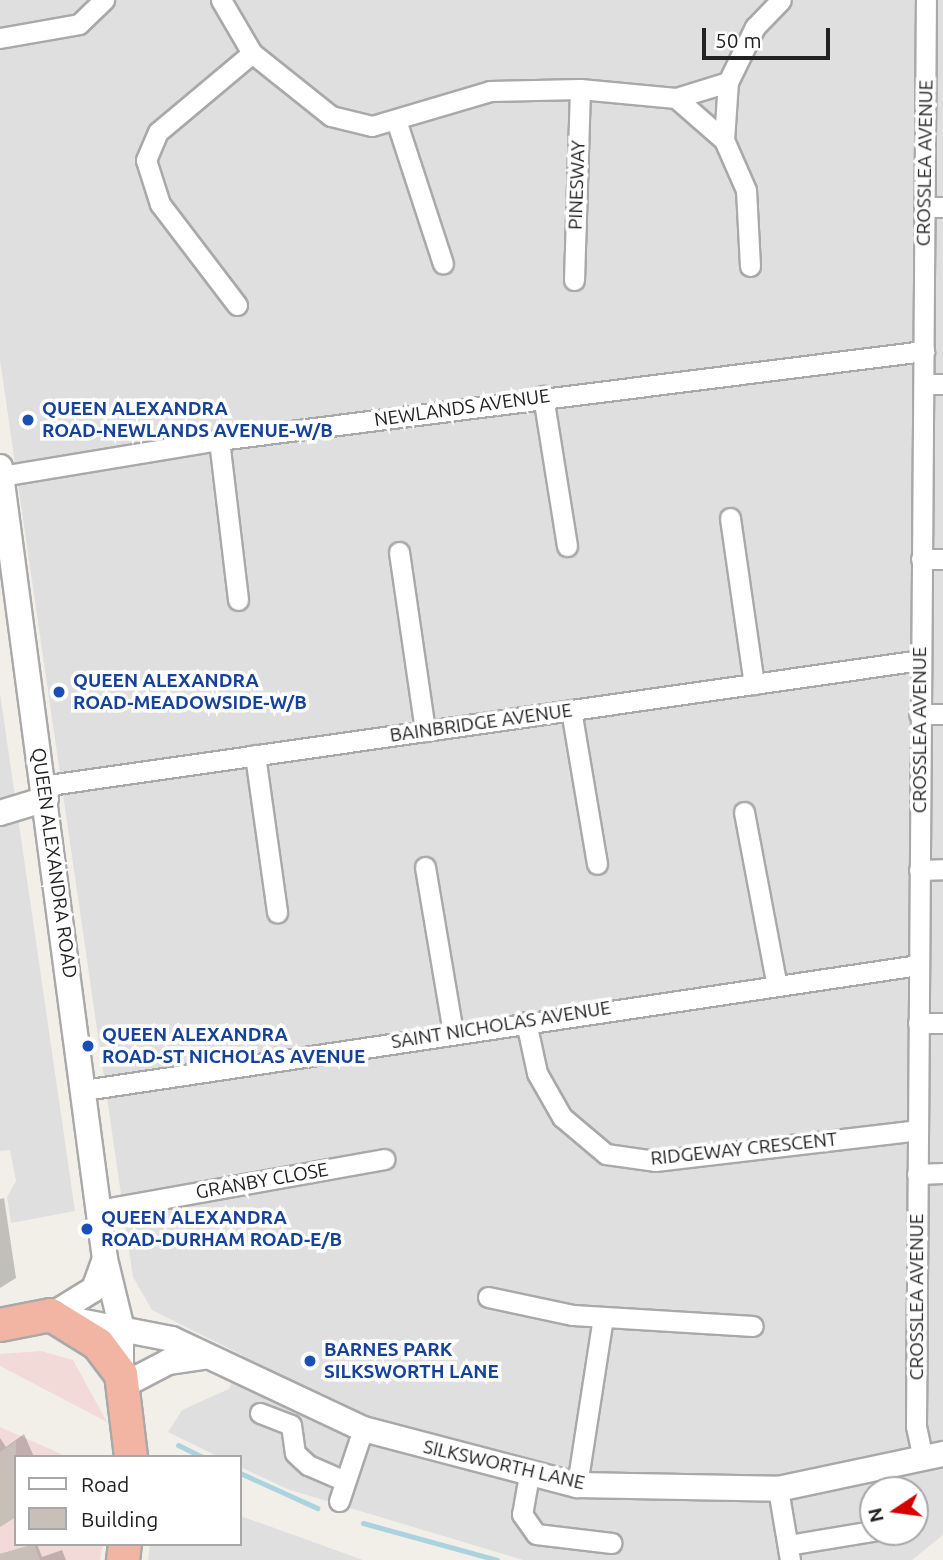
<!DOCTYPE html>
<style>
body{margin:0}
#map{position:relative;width:943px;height:1560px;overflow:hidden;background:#f2efe9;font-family:Ubuntu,sans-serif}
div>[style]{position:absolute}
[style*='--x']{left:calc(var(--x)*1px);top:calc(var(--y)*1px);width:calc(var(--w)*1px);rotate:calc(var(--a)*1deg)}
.residential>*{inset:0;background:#e0dfdf}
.commercial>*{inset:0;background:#f2dad9}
.shadow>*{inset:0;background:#0003}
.stream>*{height:5px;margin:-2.5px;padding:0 2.5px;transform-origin:2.5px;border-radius:2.5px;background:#aad3df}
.building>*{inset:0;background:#c7bfb8}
.roads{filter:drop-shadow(2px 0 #a9a9a9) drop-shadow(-2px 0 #a9a9a9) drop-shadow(0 2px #a9a9a9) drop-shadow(0 -2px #a9a9a9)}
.minor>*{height:19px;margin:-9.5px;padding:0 9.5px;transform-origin:9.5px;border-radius:9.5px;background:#fff}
.tertiary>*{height:24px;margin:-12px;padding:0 12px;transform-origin:12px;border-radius:12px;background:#fff}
.trunk>*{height:32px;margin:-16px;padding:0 16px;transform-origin:16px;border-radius:16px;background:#f2b4a3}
.dots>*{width:19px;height:19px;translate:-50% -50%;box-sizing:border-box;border:4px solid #fff;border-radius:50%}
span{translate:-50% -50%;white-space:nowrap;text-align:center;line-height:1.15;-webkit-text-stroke:7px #fff;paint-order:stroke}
.street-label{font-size:19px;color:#222}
.transit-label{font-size:19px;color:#164399;font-weight:700}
.left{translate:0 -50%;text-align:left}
.legend{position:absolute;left:14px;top:1455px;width:228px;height:91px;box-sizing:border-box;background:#fff;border:2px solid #a7a7a7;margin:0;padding:9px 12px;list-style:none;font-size:21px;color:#222}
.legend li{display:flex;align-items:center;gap:14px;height:35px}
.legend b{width:35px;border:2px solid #a7a7a7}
.north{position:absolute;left:859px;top:1476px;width:70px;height:70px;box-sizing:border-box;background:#fff;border:2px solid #a7a7a7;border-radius:50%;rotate:257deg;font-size:19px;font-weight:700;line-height:28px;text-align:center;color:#222}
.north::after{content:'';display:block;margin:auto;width:24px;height:32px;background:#d40000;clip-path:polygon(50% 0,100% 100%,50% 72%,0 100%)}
.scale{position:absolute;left:702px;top:28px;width:128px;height:32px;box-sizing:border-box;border:4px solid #222;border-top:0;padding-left:9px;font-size:21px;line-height:24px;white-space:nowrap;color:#222;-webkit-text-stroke:5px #fff;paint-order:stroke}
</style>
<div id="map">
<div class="residential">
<div style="clip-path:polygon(evenodd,0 0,943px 0,943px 1535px,912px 1560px,523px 1560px,290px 1490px,240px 1467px,240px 1457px,219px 1457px,168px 1432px,182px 1410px,229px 1389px,242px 1355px,152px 1310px,133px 1277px,0 360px,0 0,873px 1490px,915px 1490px,915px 1532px,873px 1532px,873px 1490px)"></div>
<div style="clip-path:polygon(0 693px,75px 1211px,11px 1223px,7px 1197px,16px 1181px,10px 1150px,0 1151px)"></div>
<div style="clip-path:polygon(240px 1516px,266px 1525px,363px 1560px,148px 1560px,150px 1544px,240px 1544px)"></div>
</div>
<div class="commercial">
<div style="clip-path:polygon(41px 1351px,73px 1360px,107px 1422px,0 1366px,0 1354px)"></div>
<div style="clip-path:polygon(0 1427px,68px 1457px,16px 1457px,16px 1544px,103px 1544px,100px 1560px,0 1560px)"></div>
</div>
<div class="shadow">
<div style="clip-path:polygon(4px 1198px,16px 1278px,0 1288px,0 1199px)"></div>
<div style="clip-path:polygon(24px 1434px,34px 1457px,16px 1457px,0 1525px,0 1438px,6px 1447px)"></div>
<div style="clip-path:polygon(37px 1544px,42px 1557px,62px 1550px,66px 1560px,0 1560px,0 1554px)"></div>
</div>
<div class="stream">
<div style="--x:178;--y:1445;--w:28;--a:26"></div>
<div style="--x:240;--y:1473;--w:85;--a:24.4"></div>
<div style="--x:363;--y:1523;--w:139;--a:15.4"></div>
</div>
<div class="building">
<div style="clip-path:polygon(16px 1441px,16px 1517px,0 1527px,0 1452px)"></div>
<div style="clip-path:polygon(34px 1544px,40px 1560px,0 1560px,0 1554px)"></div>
</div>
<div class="roads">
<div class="minor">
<div style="--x:221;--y:0;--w:61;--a:59.7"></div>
<div style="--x:252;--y:53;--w:101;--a:38.6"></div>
<div style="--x:331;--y:116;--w:42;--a:13.7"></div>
<div style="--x:372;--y:126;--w:123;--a:-16.5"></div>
<div style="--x:490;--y:91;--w:90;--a:-1.3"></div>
<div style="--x:580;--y:89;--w:96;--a:5.4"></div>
<div style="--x:676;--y:98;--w:64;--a:41.2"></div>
<div style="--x:0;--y:38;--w:80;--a:-10"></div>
<div style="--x:79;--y:24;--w:35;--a:-44"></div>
<div style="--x:676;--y:98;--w:54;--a:-17.1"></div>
<div style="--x:396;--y:120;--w:151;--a:71.9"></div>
<div style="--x:924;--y:207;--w:19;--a:0"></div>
<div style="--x:750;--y:266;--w:76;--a:-93"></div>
<div style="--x:746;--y:190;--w:55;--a:-113.7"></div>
<div style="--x:724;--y:140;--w:58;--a:-86.1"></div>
<div style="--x:728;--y:82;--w:61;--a:-63.9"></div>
<div style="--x:755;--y:27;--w:37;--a:-46"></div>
<div style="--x:574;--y:280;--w:191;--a:-88.2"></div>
<div style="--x:237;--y:305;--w:127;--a:-127.3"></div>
<div style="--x:160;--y:204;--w:46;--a:-107.7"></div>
<div style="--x:146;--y:160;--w:30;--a:-67"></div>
<div style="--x:158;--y:132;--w:123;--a:-40"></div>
<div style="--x:924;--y:384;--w:19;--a:0"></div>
<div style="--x:543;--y:396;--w:152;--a:80.9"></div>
<div style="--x:219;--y:440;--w:161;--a:83.2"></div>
<div style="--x:1;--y:476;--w:221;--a:-9.4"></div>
<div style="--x:219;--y:440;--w:711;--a:-7.2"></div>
<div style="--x:730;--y:518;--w:168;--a:81.8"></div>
<div style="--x:399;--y:552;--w:181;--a:81.7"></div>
<div style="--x:921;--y:559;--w:22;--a:0"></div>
<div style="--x:571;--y:710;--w:156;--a:80.4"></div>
<div style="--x:919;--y:714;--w:24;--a:0"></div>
<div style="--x:255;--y:755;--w:159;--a:82"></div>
<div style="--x:42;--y:786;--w:888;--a:-8.16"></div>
<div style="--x:744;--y:812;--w:173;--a:79.3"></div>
<div style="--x:425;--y:867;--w:168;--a:80.4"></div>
<div style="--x:919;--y:870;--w:24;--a:-2"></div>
<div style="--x:526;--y:1022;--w:52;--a:77.8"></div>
<div style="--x:537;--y:1073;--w:51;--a:60.4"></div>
<div style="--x:562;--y:1117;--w:57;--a:40.1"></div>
<div style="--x:606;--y:1154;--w:49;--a:8.1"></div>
<div style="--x:655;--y:1161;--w:264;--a:-6.7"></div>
<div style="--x:918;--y:1023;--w:25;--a:0"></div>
<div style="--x:84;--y:1090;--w:843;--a:-8.52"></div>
<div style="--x:917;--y:1174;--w:26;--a:-2"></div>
<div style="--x:99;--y:1210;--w:290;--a:-10.1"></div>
<div style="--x:488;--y:1297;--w:87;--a:12"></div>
<div style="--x:573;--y:1315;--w:180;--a:3.5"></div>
<div style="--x:260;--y:1413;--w:33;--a:21"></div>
<div style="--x:291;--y:1425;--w:28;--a:82"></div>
<div style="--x:295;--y:1453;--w:18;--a:43"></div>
<div style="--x:308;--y:1465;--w:40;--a:23.4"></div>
<div style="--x:923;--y:1459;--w:34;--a:-102"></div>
<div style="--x:916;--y:1426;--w:1426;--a:-89.6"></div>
<div style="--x:529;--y:1475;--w:40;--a:100"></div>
<div style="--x:522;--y:1514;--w:24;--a:55"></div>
<div style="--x:536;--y:1534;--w:76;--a:6.8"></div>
<div style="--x:577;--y:1485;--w:170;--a:-81.2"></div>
<div style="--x:778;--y:1489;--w:72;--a:80.4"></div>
<div style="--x:339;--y:1501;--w:76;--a:-71.6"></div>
<div style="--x:788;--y:1545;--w:86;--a:-9.4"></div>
</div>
<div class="tertiary">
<div style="--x:0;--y:467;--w:799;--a:82.45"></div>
<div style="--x:105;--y:1259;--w:68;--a:76.4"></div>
<div style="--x:121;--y:1325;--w:49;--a:90"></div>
<div style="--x:0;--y:813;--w:48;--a:-16.9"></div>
<div style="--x:52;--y:1315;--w:49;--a:-31.8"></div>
<div style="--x:94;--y:1289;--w:32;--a:-70"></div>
<div style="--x:64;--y:1318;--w:110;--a:11"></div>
<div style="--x:172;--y:1339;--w:211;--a:25.2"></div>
<div style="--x:363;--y:1429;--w:221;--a:14.7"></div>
<div style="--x:577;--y:1485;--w:201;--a:1.1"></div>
<div style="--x:778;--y:1489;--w:169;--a:-12"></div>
<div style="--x:124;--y:1385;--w:50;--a:-27.6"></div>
<div style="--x:168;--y:1362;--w:36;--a:-8"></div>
</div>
<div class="trunk">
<div style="--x:0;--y:1325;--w:52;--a:-11.1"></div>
<div style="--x:51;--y:1315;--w:55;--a:31.7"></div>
<div style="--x:98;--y:1344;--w:38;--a:53"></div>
<div style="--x:121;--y:1374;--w:84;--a:83.1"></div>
<div style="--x:123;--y:1560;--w:16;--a:-83"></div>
</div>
</div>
<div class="dots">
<div style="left:28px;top:420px;background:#1a4fb4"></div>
<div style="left:59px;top:692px;background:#1a4fb4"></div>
<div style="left:88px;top:1046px;background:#1a4fb4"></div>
<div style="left:87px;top:1229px;background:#1a4fb4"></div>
<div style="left:310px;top:1361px;background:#1a4fb4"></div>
</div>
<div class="street-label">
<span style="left:925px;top:163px;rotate:-89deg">CROSSLEA AVENUE</span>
<span style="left:577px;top:185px;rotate:-88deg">PINESWAY</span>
<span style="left:462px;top:408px;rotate:-8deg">NEWLANDS AVENUE</span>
<span style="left:481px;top:723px;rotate:-8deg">BAINBRIDGE AVENUE</span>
<span style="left:920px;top:730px;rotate:-90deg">CROSSLEA AVENUE</span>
<span style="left:54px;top:863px;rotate:82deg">QUEEN ALEXANDRA ROAD</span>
<span style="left:501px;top:1025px;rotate:-9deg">SAINT NICHOLAS AVENUE</span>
<span style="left:744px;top:1149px;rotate:-6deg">RIDGEWAY CRESCENT</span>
<span style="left:262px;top:1181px;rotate:-10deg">GRANBY CLOSE</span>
<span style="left:917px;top:1297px;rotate:-90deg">CROSSLEA AVENUE</span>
<span style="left:504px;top:1465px;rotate:13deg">SILKSWORTH LANE</span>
</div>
<div class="transit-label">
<span class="left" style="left:42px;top:420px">QUEEN ALEXANDRA<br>ROAD-NEWLANDS AVENUE-W/B</span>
<span class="left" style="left:73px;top:692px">QUEEN ALEXANDRA<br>ROAD-MEADOWSIDE-W/B</span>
<span class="left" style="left:102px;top:1046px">QUEEN ALEXANDRA<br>ROAD-ST NICHOLAS AVENUE</span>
<span class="left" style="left:101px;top:1229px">QUEEN ALEXANDRA<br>ROAD-DURHAM ROAD-E/B</span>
<span class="left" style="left:324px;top:1361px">BARNES PARK<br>SILKSWORTH LANE</span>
</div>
<ul class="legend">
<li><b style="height:9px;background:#fff"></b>Road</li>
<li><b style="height:19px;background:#c7bfb8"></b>Building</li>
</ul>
<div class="north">N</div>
<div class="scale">50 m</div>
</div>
